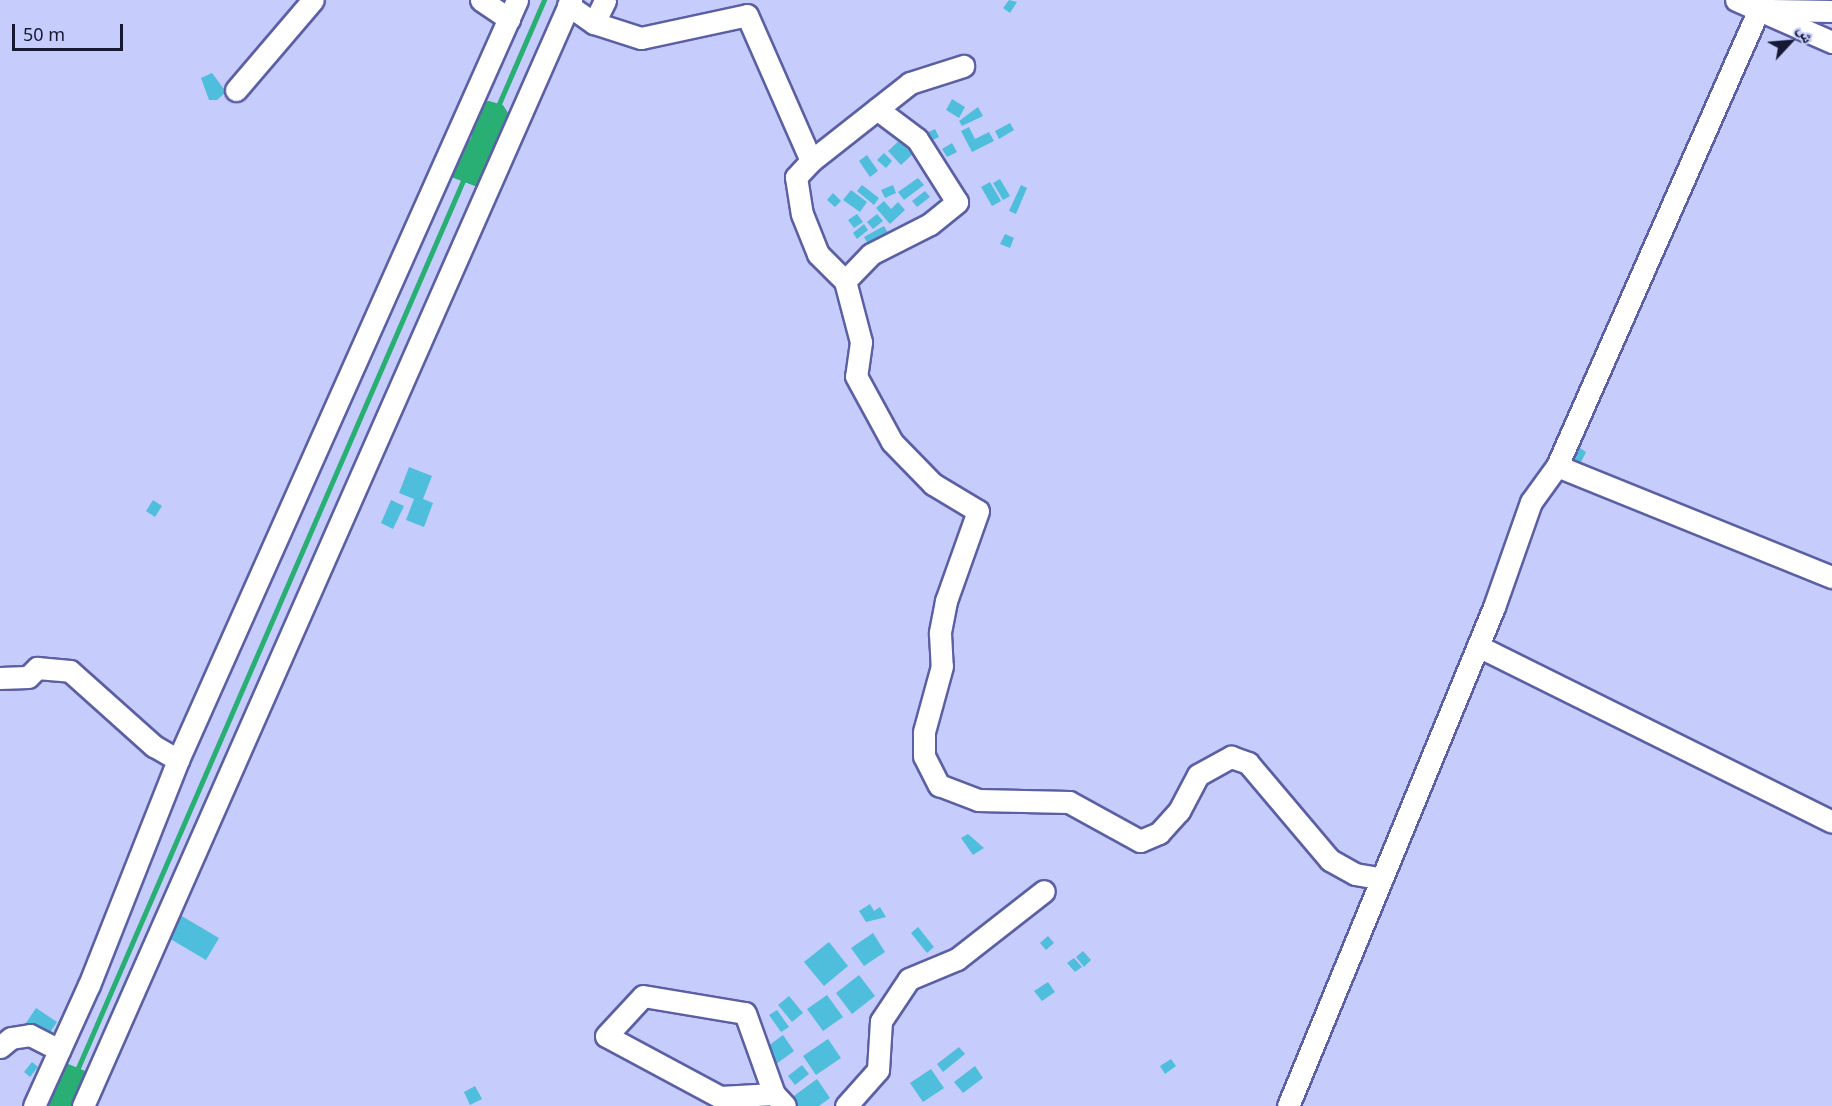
<!DOCTYPE html>
<meta charset="utf-8">
<style>
body{margin:0}
#map{position:relative;width:1832px;height:1106px;overflow:hidden;background:#c6ccfb;font-family:"Noto Sans","Noto Naskh Arabic",sans-serif}
div>[style]{position:absolute}
[style*='--x']{left:calc(var(--x)*1px);top:calc(var(--y)*1px);width:calc(var(--w)*1px);rotate:calc(var(--a)*1deg)}
.water>*{inset:0;background:#29af74}
.stream>*{height:4.5px;margin:-2.25px;padding:0 2.25px;transform-origin:2.25px;border-radius:2.25px;background:#29af74}
.building>*{inset:0;background:#4fbedc}
.roads{filter:drop-shadow(2px 0 #5b60a5) drop-shadow(-2px 0 #5b60a5) drop-shadow(0 2px #5b60a5) drop-shadow(0 -2px #5b60a5)}
.minor>*{height:21px;margin:-10.5px;padding:0 10.5px;transform-origin:10.5px;border-radius:10.5px;background:#fff}
span{translate:-50% -50%;white-space:nowrap;text-align:center;line-height:1.15;-webkit-text-stroke:5px #c6ccfb;paint-order:stroke}
.north{position:absolute;left:1760px;top:12px;width:60px;height:60px;-webkit-text-stroke:4px #c6ccfb;paint-order:stroke;rotate:64deg;font-size:16px;font-weight:700;line-height:24px;text-align:center;color:#161834}
.north::after{content:'';display:block;margin:auto;width:21px;height:27px;background:#161834;clip-path:polygon(50% 0,100% 100%,50% 72%,0 100%)}
.scale{position:absolute;left:12px;top:24px;width:111px;height:27px;box-sizing:border-box;border:3px solid #161834;border-top:0;padding-left:8px;font-size:18px;line-height:21px;white-space:nowrap;color:#161834;-webkit-text-stroke:4px #c6ccfb;paint-order:stroke}
</style>
<div id="map">
<div class="water">
<div style="clip-path:polygon(489px 101px,503px 105px,510px 116px,480px 188px,446px 175px,471px 138px,478px 102px)"></div>
<div style="clip-path:polygon(61px 1061px,90px 1073px,78px 1106px,43px 1106px)"></div>
</div>
<div class="stream">
<div style="--x:499;--y:104;--w:113;--a:-66.6"></div>
<div style="--x:78;--y:1068;--w:967;--a:-66.54"></div>
</div>
<div class="building">
<div style="clip-path:polygon(1009px 0,1017px 2px,1010px 13px,1003px 8px)"></div>
<div style="clip-path:polygon(212px 73px,226px 92px,217px 100px,209px 100px,201px 78px)"></div>
<div style="clip-path:polygon(952px 99px,965px 107px,959px 118px,946px 110px)"></div>
<div style="clip-path:polygon(978px 107px,983px 116px,962px 126px,959px 121px)"></div>
<div style="clip-path:polygon(1010px 123px,1014px 130px,999px 139px,995px 131px)"></div>
<div style="clip-path:polygon(969px 127px,975px 139px,989px 132px,994px 141px,972px 152px,961px 131px)"></div>
<div style="clip-path:polygon(935px 129px,939px 137px,929px 142px,924px 134px)"></div>
<div style="clip-path:polygon(902px 138px,916px 151px,901px 165px,888px 151px)"></div>
<div style="clip-path:polygon(952px 143px,957px 152px,947px 157px,942px 149px)"></div>
<div style="clip-path:polygon(884px 153px,892px 161px,886px 168px,877px 160px)"></div>
<div style="clip-path:polygon(867px 155px,878px 171px,870px 177px,859px 161px)"></div>
<div style="clip-path:polygon(918px 178px,924px 185px,904px 200px,898px 192px)"></div>
<div style="clip-path:polygon(1000px 179px,1010px 196px,1003px 200px,993px 183px)"></div>
<div style="clip-path:polygon(990px 182px,1001px 201px,992px 206px,981px 187px)"></div>
<div style="clip-path:polygon(862px 185px,879px 198px,874px 205px,857px 191px)"></div>
<div style="clip-path:polygon(893px 185px,896px 193px,885px 198px,881px 190px)"></div>
<div style="clip-path:polygon(1021px 185px,1027px 188px,1016px 214px,1009px 211px)"></div>
<div style="clip-path:polygon(851px 190px,867px 202px,860px 212px,843px 200px)"></div>
<div style="clip-path:polygon(925px 191px,930px 197px,917px 207px,912px 201px)"></div>
<div style="clip-path:polygon(833px 193px,841px 201px,835px 207px,827px 200px)"></div>
<div style="clip-path:polygon(884px 201px,891px 209px,898px 202px,905px 210px,890px 224px,876px 208px)"></div>
<div style="clip-path:polygon(857px 214px,863px 222px,854px 228px,848px 220px)"></div>
<div style="clip-path:polygon(877px 214px,883px 221px,873px 229px,867px 222px)"></div>
<div style="clip-path:polygon(864px 224px,868px 230px,857px 239px,853px 233px)"></div>
<div style="clip-path:polygon(884px 226px,888px 233px,868px 244px,864px 237px)"></div>
<div style="clip-path:polygon(1005px 234px,1014px 238px,1010px 248px,1000px 244px)"></div>
<div style="clip-path:polygon(1580px 448px,1586px 452px,1578px 468px,1571px 464px)"></div>
<div style="clip-path:polygon(409px 467px,432px 476px,423px 499px,433px 503px,424px 527px,406px 520px,414px 499px,399px 493px)"></div>
<div style="clip-path:polygon(153px 500px,162px 506px,155px 517px,146px 511px)"></div>
<div style="clip-path:polygon(391px 500px,404px 506px,393px 529px,381px 523px)"></div>
<div style="clip-path:polygon(968px 834px,984px 848px,973px 855px,961px 838px)"></div>
<div style="clip-path:polygon(870px 904px,874px 911px,880px 907px,886px 917px,866px 922px,859px 911px)"></div>
<div style="clip-path:polygon(180px 915px,219px 938px,206px 960px,167px 937px)"></div>
<div style="clip-path:polygon(918px 927px,934px 947px,927px 953px,911px 933px)"></div>
<div style="clip-path:polygon(873px 933px,885px 952px,864px 966px,851px 948px)"></div>
<div style="clip-path:polygon(1048px 936px,1054px 943px,1046px 950px,1040px 943px)"></div>
<div style="clip-path:polygon(829px 942px,848px 966px,824px 986px,804px 962px)"></div>
<div style="clip-path:polygon(1083px 951px,1091px 960px,1084px 967px,1076px 957px)"></div>
<div style="clip-path:polygon(1074px 958px,1082px 967px,1075px 972px,1067px 963px)"></div>
<div style="clip-path:polygon(859px 975px,875px 996px,852px 1014px,836px 993px)"></div>
<div style="clip-path:polygon(1048px 982px,1055px 992px,1042px 1001px,1034px 991px)"></div>
<div style="clip-path:polygon(827px 995px,843px 1017px,823px 1031px,807px 1009px)"></div>
<div style="clip-path:polygon(789px 996px,803px 1013px,792px 1022px,778px 1005px)"></div>
<div style="clip-path:polygon(36px 1008px,57px 1022px,47px 1037px,26px 1023px)"></div>
<div style="clip-path:polygon(777px 1010px,789px 1027px,781px 1032px,769px 1015px)"></div>
<div style="clip-path:polygon(783px 1035px,794px 1051px,772px 1067px,760px 1052px)"></div>
<div style="clip-path:polygon(828px 1039px,841px 1058px,816px 1075px,803px 1056px)"></div>
<div style="clip-path:polygon(959px 1047px,965px 1054px,943px 1072px,937px 1064px)"></div>
<div style="clip-path:polygon(1171px 1059px,1176px 1066px,1165px 1074px,1160px 1066px)"></div>
<div style="clip-path:polygon(32px 1062px,38px 1067px,30px 1077px,24px 1072px)"></div>
<div style="clip-path:polygon(802px 1065px,809px 1074px,795px 1085px,788px 1076px)"></div>
<div style="clip-path:polygon(975px 1066px,983px 1078px,963px 1093px,954px 1082px)"></div>
<div style="clip-path:polygon(931px 1069px,944px 1088px,923px 1102px,910px 1083px)"></div>
<div style="clip-path:polygon(817px 1079px,830px 1098px,819px 1106px,796px 1106px,791px 1098px)"></div>
<div style="clip-path:polygon(475px 1086px,482px 1099px,470px 1105px,464px 1092px)"></div>
</div>
<div class="roads">
<div class="minor">
<div style="--x:481;--y:0;--w:34;--a:34"></div>
<div style="--x:1736;--y:0;--w:105;--a:23.6"></div>
<div style="--x:568;--y:5;--w:32;--a:35"></div>
<div style="--x:594;--y:23;--w:49;--a:17.7"></div>
<div style="--x:641;--y:38;--w:108;--a:-12.2"></div>
<div style="--x:747;--y:15;--w:159;--a:66.3"></div>
<div style="--x:811;--y:161;--w:22;--a:133"></div>
<div style="--x:796;--y:177;--w:37;--a:81"></div>
<div style="--x:802;--y:214;--w:43;--a:68.2"></div>
<div style="--x:818;--y:254;--w:38;--a:45"></div>
<div style="--x:845;--y:281;--w:63;--a:75.3"></div>
<div style="--x:861;--y:342;--w:34;--a:98"></div>
<div style="--x:856;--y:376;--w:75;--a:61.4"></div>
<div style="--x:892;--y:442;--w:59;--a:45.7"></div>
<div style="--x:933;--y:484;--w:52;--a:31"></div>
<div style="--x:978;--y:511;--w:96;--a:109.6"></div>
<div style="--x:946;--y:601;--w:33;--a:101"></div>
<div style="--x:940;--y:633;--w:33;--a:87"></div>
<div style="--x:942;--y:666;--w:68;--a:105.3"></div>
<div style="--x:924;--y:732;--w:24;--a:90"></div>
<div style="--x:924;--y:756;--w:33;--a:63"></div>
<div style="--x:939;--y:785;--w:42;--a:21"></div>
<div style="--x:978;--y:800;--w:91;--a:1.3"></div>
<div style="--x:1069;--y:802;--w:81;--a:28.8"></div>
<div style="--x:1140;--y:841;--w:21;--a:-23"></div>
<div style="--x:1159;--y:833;--w:30;--a:-48"></div>
<div style="--x:1179;--y:811;--w:41;--a:-62.2"></div>
<div style="--x:1198;--y:775;--w:38;--a:-29"></div>
<div style="--x:1231;--y:757;--w:18;--a:19"></div>
<div style="--x:1248;--y:763;--w:127;--a:49.8"></div>
<div style="--x:1330;--y:860;--w:29;--a:29"></div>
<div style="--x:1355;--y:874;--w:27;--a:10"></div>
<div style="--x:1770;--y:10;--w:62;--a:0.9"></div>
<div style="--x:594;--y:23;--w:25;--a:-64"></div>
<div style="--x:236;--y:90;--w:118;--a:-49.5"></div>
<div style="--x:811;--y:161;--w:126;--a:-38.2"></div>
<div style="--x:910;--y:83;--w:56;--a:-17.8"></div>
<div style="--x:845;--y:281;--w:37;--a:-46"></div>
<div style="--x:871;--y:254;--w:66;--a:-27"></div>
<div style="--x:930;--y:224;--w:35;--a:-39"></div>
<div style="--x:957;--y:202;--w:75;--a:-122.4"></div>
<div style="--x:917;--y:139;--w:50;--a:-143.1"></div>
<div style="--x:1557;--y:466;--w:297;--a:22"></div>
<div style="--x:1478;--y:646;--w:395;--a:26.4"></div>
<div style="--x:0;--y:678;--w:28;--a:-2"></div>
<div style="--x:28;--y:677;--w:13;--a:-45"></div>
<div style="--x:37;--y:668;--w:33;--a:5"></div>
<div style="--x:70;--y:671;--w:113;--a:41.8"></div>
<div style="--x:154;--y:746;--w:28;--a:30"></div>
<div style="--x:0;--y:1047;--w:14;--a:-39"></div>
<div style="--x:11;--y:1038;--w:19;--a:-9"></div>
<div style="--x:30;--y:1035;--w:33;--a:27"></div>
<div style="--x:774;--y:1094;--w:54;--a:176.8"></div>
<div style="--x:720;--y:1097;--w:129;--a:-151.8"></div>
<div style="--x:606;--y:1036;--w:54;--a:-47.2"></div>
<div style="--x:643;--y:996;--w:103;--a:9.5"></div>
<div style="--x:745;--y:1013;--w:86;--a:70.3"></div>
<div style="--x:774;--y:1094;--w:16;--a:47"></div>
<div style="--x:34;--y:1106;--w:133;--a:-65.6"></div>
<div style="--x:89;--y:985;--w:242;--a:-68.4"></div>
<div style="--x:178;--y:760;--w:832;--a:-65.96"></div>
<div style="--x:83;--y:1106;--w:1209;--a:-66.19"></div>
<div style="--x:846;--y:1106;--w:48;--a:-48.4"></div>
<div style="--x:878;--y:1070;--w:49;--a:-86.5"></div>
<div style="--x:881;--y:1021;--w:50;--a:-56.3"></div>
<div style="--x:909;--y:979;--w:52;--a:-22.6"></div>
<div style="--x:957;--y:959;--w:110;--a:-38"></div>
<div style="--x:1288;--y:1106;--w:540;--a:-67.57"></div>
<div style="--x:1494;--y:607;--w:111;--a:-70.6"></div>
<div style="--x:1531;--y:502;--w:44;--a:-54.2"></div>
<div style="--x:1557;--y:466;--w:510;--a:-66.15"></div>
</div>
</div>
<div class="north">ش</div>
<div class="scale">50 m</div>
</div>
